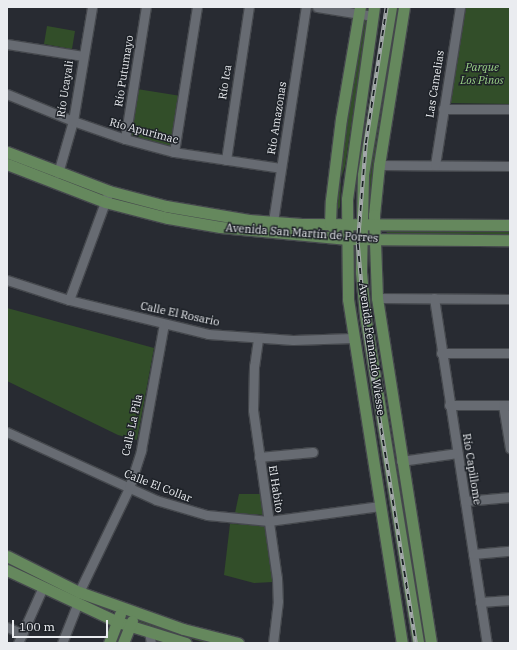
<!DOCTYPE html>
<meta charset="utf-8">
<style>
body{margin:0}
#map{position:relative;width:517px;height:650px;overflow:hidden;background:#282b32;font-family:"IBM Plex Serif",serif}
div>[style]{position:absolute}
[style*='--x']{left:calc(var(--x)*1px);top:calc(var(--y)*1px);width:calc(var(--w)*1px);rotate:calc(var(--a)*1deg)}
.green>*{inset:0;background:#324e29}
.roads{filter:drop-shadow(1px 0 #45484d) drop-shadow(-1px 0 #45484d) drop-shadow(0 1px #45484d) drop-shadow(0 -1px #45484d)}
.minor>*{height:9px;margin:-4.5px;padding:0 4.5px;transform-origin:4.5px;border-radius:4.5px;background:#676b72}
.major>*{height:11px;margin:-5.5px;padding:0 5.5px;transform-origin:5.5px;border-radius:5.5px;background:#65885d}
.rail>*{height:3.5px;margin-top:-1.75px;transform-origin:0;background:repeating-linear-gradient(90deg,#1e2228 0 6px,#a5a8ad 0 12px);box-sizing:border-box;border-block:1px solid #a5a8ad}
span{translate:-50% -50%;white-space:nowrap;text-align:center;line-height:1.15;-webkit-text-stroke:3px #1e2228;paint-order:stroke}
.park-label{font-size:11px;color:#9bd388;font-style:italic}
.street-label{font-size:11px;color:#eaecf0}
.frame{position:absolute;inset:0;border:8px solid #eaecf0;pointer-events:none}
.scale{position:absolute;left:12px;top:620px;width:96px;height:18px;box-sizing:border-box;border:2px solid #eaecf0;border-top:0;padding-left:5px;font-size:12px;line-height:14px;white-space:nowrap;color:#eaecf0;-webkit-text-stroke:3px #1e2228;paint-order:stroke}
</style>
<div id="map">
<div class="green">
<div style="clip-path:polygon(393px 7px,399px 7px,376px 143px,371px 218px,364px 218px,369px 159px)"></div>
<div style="clip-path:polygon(464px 7px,510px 7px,510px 104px,449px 103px)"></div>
<div style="clip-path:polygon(360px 19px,367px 21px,345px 166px,341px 178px,340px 207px,334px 214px,339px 146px)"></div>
<div style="clip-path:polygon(47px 26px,75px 31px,72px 49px,44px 44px)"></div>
<div style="clip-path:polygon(137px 89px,181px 96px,172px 147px,130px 137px)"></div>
<div style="clip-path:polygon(386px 227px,510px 228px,510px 236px,387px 236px)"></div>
<div style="clip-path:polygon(7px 308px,154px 348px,137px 440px,118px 435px,7px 381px)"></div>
<div style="clip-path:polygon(239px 494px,263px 494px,265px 515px,235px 513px)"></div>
<div style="clip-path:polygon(230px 524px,267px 525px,273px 582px,254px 583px,224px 575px)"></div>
<div style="clip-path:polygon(136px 620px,192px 636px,219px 643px,202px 642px,144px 625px,136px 622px)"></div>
</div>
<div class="roads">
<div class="minor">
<div style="--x:317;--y:7;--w:57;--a:9.1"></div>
<div style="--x:7;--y:44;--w:77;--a:9"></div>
<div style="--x:7;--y:94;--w:71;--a:22.2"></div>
<div style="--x:73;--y:121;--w:55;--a:19.1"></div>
<div style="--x:125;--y:139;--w:51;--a:14.9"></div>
<div style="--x:174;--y:152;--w:108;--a:8.5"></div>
<div style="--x:443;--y:109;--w:67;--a:0"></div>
<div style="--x:125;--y:139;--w:134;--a:-81"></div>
<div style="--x:174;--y:152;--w:147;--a:-81"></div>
<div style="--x:226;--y:160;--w:155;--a:-81.5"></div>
<div style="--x:379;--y:165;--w:131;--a:0.4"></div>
<div style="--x:435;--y:165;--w:160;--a:-81"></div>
<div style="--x:58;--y:173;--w:54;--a:-73.9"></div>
<div style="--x:73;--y:121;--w:116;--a:-80.5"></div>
<div style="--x:272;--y:228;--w:224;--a:-81.3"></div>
<div style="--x:7;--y:280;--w:65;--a:17.9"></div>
<div style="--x:69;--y:300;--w:143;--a:13.7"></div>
<div style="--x:208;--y:334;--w:85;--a:4"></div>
<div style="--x:293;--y:340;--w:60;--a:-1.9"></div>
<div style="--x:377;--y:298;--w:133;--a:0.4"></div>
<div style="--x:434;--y:298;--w:349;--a:81.3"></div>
<div style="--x:69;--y:300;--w:116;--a:-69.8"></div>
<div style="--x:258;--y:339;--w:27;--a:98"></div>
<div style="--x:254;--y:366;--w:44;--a:91.3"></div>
<div style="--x:253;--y:410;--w:170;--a:81.9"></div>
<div style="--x:277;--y:578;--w:23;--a:88"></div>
<div style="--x:278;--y:601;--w:42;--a:96.8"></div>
<div style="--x:441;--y:353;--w:69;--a:0"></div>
<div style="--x:449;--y:405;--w:61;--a:0"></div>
<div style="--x:503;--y:405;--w:44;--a:80.8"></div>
<div style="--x:7;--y:432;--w:164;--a:24.5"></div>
<div style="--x:156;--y:500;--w:53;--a:16.4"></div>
<div style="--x:207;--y:515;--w:62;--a:5.5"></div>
<div style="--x:269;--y:521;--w:112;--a:-7.7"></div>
<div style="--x:259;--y:457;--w:54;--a:-5.3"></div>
<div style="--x:401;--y:461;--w:57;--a:-8.1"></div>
<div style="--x:465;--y:501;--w:45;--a:-5.1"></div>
<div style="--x:473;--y:554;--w:37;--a:-5"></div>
<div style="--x:79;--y:592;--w:115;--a:-64.3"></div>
<div style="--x:129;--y:488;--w:40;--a:-72"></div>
<div style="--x:141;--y:450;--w:128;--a:-79.7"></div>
<div style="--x:480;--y:602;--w:30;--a:-4"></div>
<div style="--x:7;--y:627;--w:17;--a:24"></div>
<div style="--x:149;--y:632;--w:11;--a:80"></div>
<div style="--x:18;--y:643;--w:59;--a:-66"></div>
<div style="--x:62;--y:643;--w:41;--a:-68.5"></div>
</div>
<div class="major">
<div style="--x:374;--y:7;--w:194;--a:98"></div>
<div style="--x:347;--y:199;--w:100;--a:89.4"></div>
<div style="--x:348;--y:299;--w:348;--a:81.1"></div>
<div style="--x:391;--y:7;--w:170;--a:99.5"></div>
<div style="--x:363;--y:175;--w:97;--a:91.2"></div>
<div style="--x:361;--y:272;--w:43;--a:84.7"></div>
<div style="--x:365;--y:315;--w:332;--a:80.8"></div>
<div style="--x:404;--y:7;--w:160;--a:99"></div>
<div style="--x:379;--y:165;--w:50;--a:95.7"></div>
<div style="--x:374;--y:215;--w:83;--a:87.9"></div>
<div style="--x:377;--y:298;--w:349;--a:81.1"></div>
<div style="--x:7;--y:152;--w:109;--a:20.9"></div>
<div style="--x:109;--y:191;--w:59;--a:14.7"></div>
<div style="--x:166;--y:206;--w:84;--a:9.6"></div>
<div style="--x:249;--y:220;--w:53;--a:4.3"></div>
<div style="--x:302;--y:224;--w:208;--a:0.3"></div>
<div style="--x:7;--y:164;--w:105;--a:21.2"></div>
<div style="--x:105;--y:202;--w:65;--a:14.3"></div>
<div style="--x:168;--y:218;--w:53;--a:9.8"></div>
<div style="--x:220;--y:227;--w:128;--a:5.4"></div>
<div style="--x:347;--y:239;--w:163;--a:0.4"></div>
<div style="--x:334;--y:228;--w:6;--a:-135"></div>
<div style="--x:330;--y:224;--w:24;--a:-88"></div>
<div style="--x:331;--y:200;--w:82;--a:-83"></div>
<div style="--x:341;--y:119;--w:114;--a:-80.4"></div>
<div style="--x:7;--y:556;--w:80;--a:26.6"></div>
<div style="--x:79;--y:592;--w:110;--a:19.6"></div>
<div style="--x:183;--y:629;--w:57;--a:14.3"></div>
<div style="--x:7;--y:570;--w:123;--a:25.1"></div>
<div style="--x:118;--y:622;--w:71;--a:17.2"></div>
<div style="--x:109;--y:643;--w:31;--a:-69"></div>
<div style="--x:123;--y:643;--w:24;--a:-68"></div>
</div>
</div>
<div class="rail">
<div style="--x:387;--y:7;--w:140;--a:98.7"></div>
<div style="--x:366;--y:145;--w:99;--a:94.6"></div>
<div style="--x:358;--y:244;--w:90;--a:84.9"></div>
<div style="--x:366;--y:334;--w:313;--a:80.8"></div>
</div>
<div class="park-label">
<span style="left:482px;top:74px">Parque<br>Los Pinos</span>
</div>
<div class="street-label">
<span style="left:124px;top:71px;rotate:-81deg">Río Putumayo</span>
<span style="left:225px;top:82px;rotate:-81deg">Río Ica</span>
<span style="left:435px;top:84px;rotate:-81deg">Las Camelias</span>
<span style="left:65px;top:89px;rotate:-81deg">Río Ucayali</span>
<span style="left:277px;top:118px;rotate:-81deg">Río Amazonas</span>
<span style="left:144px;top:131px;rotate:15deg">Río Apurimac</span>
<span style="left:302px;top:233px;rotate:4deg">Avenida San Martín de Porres</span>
<span style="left:180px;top:314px;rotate:12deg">Calle El Rosario</span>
<span style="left:372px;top:349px;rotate:82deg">Avenida Fernando Wiesse</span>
<span style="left:132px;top:425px;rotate:-78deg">Calle La Pila</span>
<span style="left:472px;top:469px;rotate:81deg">Río Capillome</span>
<span style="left:158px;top:486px;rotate:21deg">Calle El Collar</span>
<span style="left:276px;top:489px;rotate:81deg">El Habito</span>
</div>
<div class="frame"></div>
<div class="scale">100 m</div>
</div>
